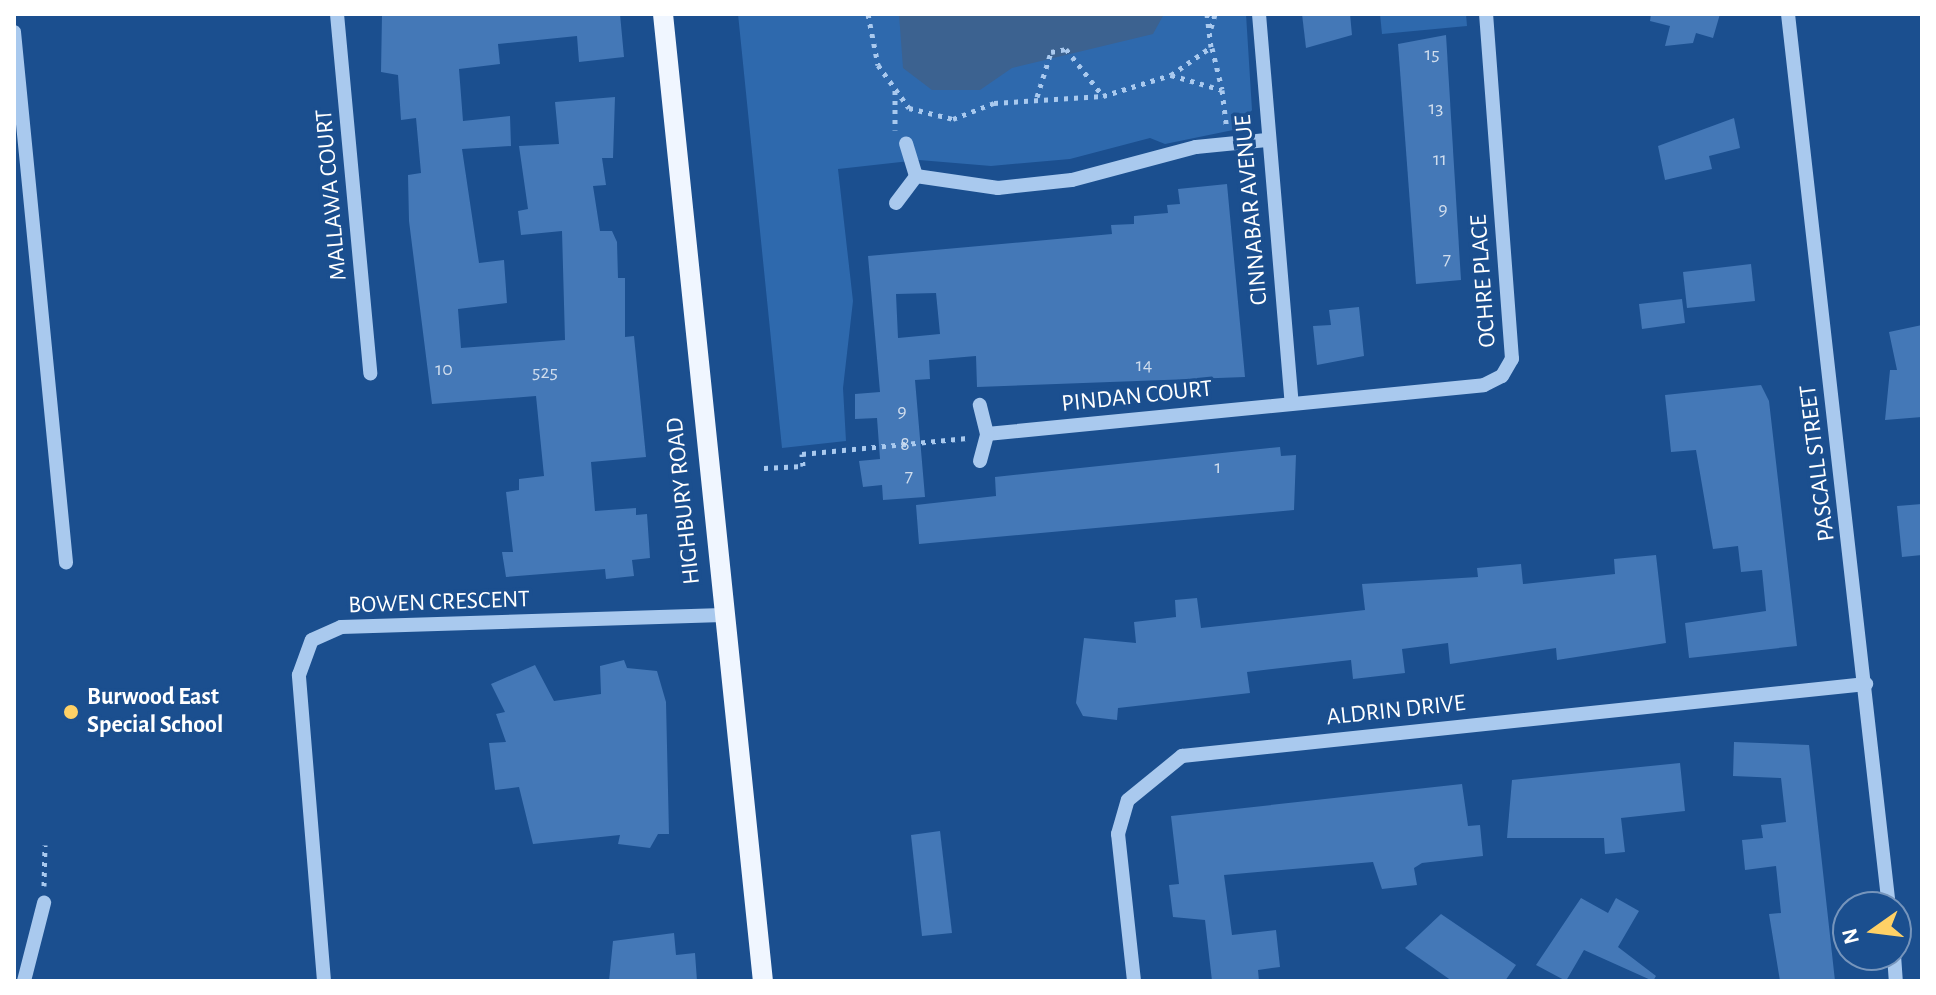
<!DOCTYPE html>
<style>
body{margin:0}
#map{position:relative;width:1936px;height:995px;overflow:hidden;background:#1b4f8f;font-family:"Alegreya Sans",sans-serif}
div>[style]{position:absolute}
[style*='--x']{left:calc(var(--x)*1px);top:calc(var(--y)*1px);width:calc(var(--w)*1px);rotate:calc(var(--a)*1deg)}
.green>*{inset:0;background:#2e69ad}
.water>*{inset:0;background:#3c6290}
.building>*{inset:0;background:#4478b7}
.path>*{height:5px;margin-top:-2.5px;transform-origin:0;background:repeating-linear-gradient(90deg,#a9c9ee 0 4px,transparent 0 10px)}
.minor>*{height:14px;margin:-7px;padding:0 7px;transform-origin:7px;border-radius:7px;background:#a9c9ee}
.major>*{height:20px;margin:-10px;padding:0 10px;transform-origin:10px;border-radius:10px;background:#f0f6ff}
.dots>*{width:22px;height:22px;translate:-50% -50%;box-sizing:border-box;border:4px solid #1b4f8f;border-radius:50%}
span{translate:-50% -50%;white-space:nowrap;text-align:center;line-height:1.15;-webkit-text-stroke:7px #1b4f8f;paint-order:stroke}
.number-label{font-size:20px;color:#d0dded}
.number-label span{-webkit-text-stroke-width:0}
.street-label{font-size:24px;color:#fff}
.poi-label{font-size:24px;color:#fff;font-weight:700}
.left{translate:0 -50%;text-align:left}
.frame{position:absolute;inset:0;border:16px solid #fff;pointer-events:none}
.north{position:absolute;left:1832px;top:891px;width:80px;height:80px;box-sizing:border-box;background:#1b4f8f;border:2px solid #7695bc;border-radius:50%;rotate:256deg;font-size:22px;font-weight:700;line-height:32px;text-align:center;color:#fff}
.north::after{content:'';display:block;margin:auto;width:28px;height:36px;background:#ffd166;clip-path:polygon(50% 0,100% 100%,50% 72%,0 100%)}
</style>
<div id="map">
<div class="green">
<div style="clip-path:polygon(738px 14px,1246px 14px,1252px 110px,1238px 129px,1165px 144px,1150px 138px,1070px 159px,991px 166px,919px 160px,838px 169px,853px 301px,843px 388px,846px 441px,782px 448px)"></div>
<div style="clip-path:polygon(1380px 14px,1466px 14px,1467px 26px,1382px 34px)"></div>
</div>
<div class="water">
<div style="clip-path:polygon(899px 14px,1164px 14px,1153px 34px,1012px 68px,980px 90px,932px 90px,903px 68px)"></div>
</div>
<div class="building">
<div style="clip-path:polygon(382px 14px,620px 14px,624px 57px,579px 62px,577px 36px,498px 44px,500px 64px,459px 69px,463px 121px,510px 116px,511px 146px,462px 149px,479px 263px,504px 260px,507px 303px,458px 309px,461px 348px,565px 340px,562px 231px,521px 235px,518px 211px,528px 209px,519px 146px,559px 144px,555px 102px,615px 97px,613px 158px,602px 158px,606px 185px,593px 186px,600px 231px,612px 231px,617px 242px,618px 278px,625px 278px,625px 337px,634px 336px,646px 457px,591px 462px,595px 511px,636px 508px,636px 515px,647px 514px,650px 558px,632px 560px,634px 576px,606px 579px,605px 569px,506px 577px,502px 552px,513px 552px,506px 492px,519px 490px,519px 479px,544px 476px,536px 396px,432px 404px,409px 221px,408px 175px,421px 173px,416px 118px,401px 120px,398px 75px,381px 72px)"></div>
<div style="clip-path:polygon(1302px 14px,1350px 14px,1352px 35px,1306px 48px)"></div>
<div style="clip-path:polygon(1651px 14px,1720px 14px,1713px 38px,1696px 33px,1693px 43px,1665px 46px,1670px 26px,1650px 21px)"></div>
<div style="clip-path:polygon(1446px 35px,1461px 280px,1416px 284px,1398px 44px)"></div>
<div style="clip-path:polygon(1734px 118px,1740px 148px,1709px 156px,1712px 169px,1665px 180px,1658px 146px)"></div>
<div style="clip-path:polygon(evenodd,1227px 184px,1245px 377px,977px 387px,976px 356px,929px 360px,930px 379px,915px 380px,925px 497px,883px 500px,882px 485px,863px 487px,859px 461px,880px 459px,877px 418px,855px 419px,855px 394px,880px 392px,868px 256px,1112px 234px,1111px 225px,1134px 224px,1134px 216px,1168px 213px,1167px 205px,1180px 204px,1178px 189px,1227px 184px,936px 293px,940px 334px,898px 338px,896px 294px,936px 293px)"></div>
<div style="clip-path:polygon(1751px 264px,1755px 301px,1687px 308px,1683px 272px)"></div>
<div style="clip-path:polygon(1682px 299px,1685px 323px,1642px 329px,1639px 304px)"></div>
<div style="clip-path:polygon(1359px 307px,1364px 356px,1317px 365px,1313px 326px,1331px 325px,1329px 310px)"></div>
<div style="clip-path:polygon(1922px 325px,1922px 417px,1885px 420px,1890px 370px,1897px 370px,1889px 332px)"></div>
<div style="clip-path:polygon(1761px 385px,1769px 401px,1797px 646px,1689px 658px,1685px 623px,1766px 611px,1762px 570px,1741px 572px,1738px 546px,1713px 549px,1696px 450px,1671px 452px,1665px 395px)"></div>
<div style="clip-path:polygon(1280px 447px,1281px 456px,1296px 455px,1294px 510px,919px 544px,916px 505px,996px 496px,995px 477px)"></div>
<div style="clip-path:polygon(1922px 504px,1922px 555px,1902px 557px,1897px 506px)"></div>
<div style="clip-path:polygon(1656px 555px,1666px 643px,1557px 660px,1556px 648px,1450px 664px,1448px 643px,1402px 649px,1405px 673px,1353px 679px,1351px 660px,1247px 672px,1250px 693px,1118px 708px,1117px 720px,1083px 716px,1076px 703px,1084px 638px,1136px 643px,1134px 622px,1176px 617px,1175px 600px,1197px 598px,1201px 628px,1365px 610px,1362px 584px,1478px 577px,1477px 568px,1521px 564px,1523px 584px,1615px 574px,1614px 559px)"></div>
<div style="clip-path:polygon(624px 660px,627px 668px,657px 671px,666px 702px,669px 834px,658px 834px,650px 848px,618px 844px,620px 835px,533px 844px,519px 787px,495px 790px,489px 743px,506px 742px,496px 714px,505px 712px,491px 684px,535px 665px,554px 701px,601px 694px,600px 666px)"></div>
<div style="clip-path:polygon(1734px 742px,1809px 745px,1835px 981px,1780px 981px,1769px 914px,1781px 913px,1776px 866px,1745px 870px,1742px 840px,1763px 838px,1761px 825px,1786px 822px,1781px 778px,1733px 776px)"></div>
<div style="clip-path:polygon(1680px 763px,1685px 811px,1621px 818px,1625px 852px,1605px 854px,1604px 838px,1507px 838px,1512px 780px)"></div>
<div style="clip-path:polygon(1462px 784px,1468px 826px,1480px 825px,1483px 856px,1422px 863px,1414px 868px,1417px 885px,1382px 889px,1373px 862px,1224px 875px,1232px 935px,1276px 930px,1280px 967px,1258px 970px,1259px 981px,1212px 981px,1205px 920px,1173px 917px,1169px 885px,1179px 884px,1171px 816px)"></div>
<div style="clip-path:polygon(940px 831px,952px 933px,922px 936px,911px 835px)"></div>
<div style="clip-path:polygon(1581px 898px,1608px 913px,1616px 898px,1639px 911px,1618px 947px,1656px 976px,1653px 981px,1584px 950px,1566px 981px,1536px 965px)"></div>
<div style="clip-path:polygon(1441px 914px,1516px 965px,1505px 981px,1452px 981px,1405px 948px)"></div>
<div style="clip-path:polygon(674px 933px,676px 955px,695px 953px,697px 981px,609px 981px,613px 941px)"></div>
</div>
<div class="path">
<div style="--x:868;--y:14;--w:52;--a:78.9"></div>
<div style="--x:878;--y:65;--w:53;--a:54.2"></div>
<div style="--x:909;--y:108;--w:45;--a:14"></div>
<div style="--x:953;--y:119;--w:44;--a:-21.3"></div>
<div style="--x:994;--y:103;--w:109;--a:-3.7"></div>
<div style="--x:1103;--y:96;--w:71;--a:-17.2"></div>
<div style="--x:1171;--y:75;--w:53;--a:16.4"></div>
<div style="--x:1222;--y:90;--w:38;--a:83"></div>
<div style="--x:1211;--y:28;--w:15;--a:-74"></div>
<div style="--x:1212;--y:48;--w:42;--a:76.3"></div>
<div style="--x:1171;--y:75;--w:49;--a:-35"></div>
<div style="--x:1211;--y:47;--w:33;--a:-97"></div>
<div style="--x:895;--y:90;--w:40;--a:90"></div>
<div style="--x:1037;--y:97;--w:47;--a:-72.7"></div>
<div style="--x:1051;--y:52;--w:15;--a:-11"></div>
<div style="--x:1066;--y:49;--w:60;--a:51.8"></div>
<div style="--x:764;--y:468;--w:39;--a:-3"></div>
<div style="--x:803;--y:466;--w:12;--a:-95"></div>
<div style="--x:802;--y:454;--w:166;--a:-5.5"></div>
<div style="--x:44;--y:886;--w:41;--a:-88.6"></div>
</div>
<div class="minor">
<div style="--x:337;--y:14;--w:361;--a:84.7"></div>
<div style="--x:1259;--y:14;--w:390;--a:85.2"></div>
<div style="--x:1788;--y:14;--w:899;--a:83.55"></div>
<div style="--x:14;--y:32;--w:533;--a:84.4"></div>
<div style="--x:916;--y:176;--w:83;--a:8.3"></div>
<div style="--x:998;--y:188;--w:74;--a:-6.2"></div>
<div style="--x:1072;--y:180;--w:128;--a:-14.9"></div>
<div style="--x:1196;--y:147;--w:71;--a:-5.6"></div>
<div style="--x:896;--y:203;--w:34;--a:-53"></div>
<div style="--x:916;--y:176;--w:34;--a:-107"></div>
<div style="--x:987;--y:434;--w:499;--a:-5.6"></div>
<div style="--x:1484;--y:385;--w:20;--a:-27"></div>
<div style="--x:1502;--y:376;--w:20;--a:-60"></div>
<div style="--x:1512;--y:359;--w:346;--a:-94.3"></div>
<div style="--x:980;--y:461;--w:28;--a:-75"></div>
<div style="--x:987;--y:434;--w:30;--a:-104"></div>
<div style="--x:1894;--y:955;--w:26;--a:86"></div>
<div style="--x:24;--y:981;--w:81;--a:-75.6"></div>
<div style="--x:324;--y:981;--w:307;--a:-94.7"></div>
<div style="--x:299;--y:675;--w:37;--a:-70"></div>
<div style="--x:312;--y:640;--w:32;--a:-24"></div>
<div style="--x:341;--y:627;--w:382;--a:-1.8"></div>
<div style="--x:1134;--y:981;--w:148;--a:-96.2"></div>
<div style="--x:1118;--y:834;--w:35;--a:-74"></div>
<div style="--x:1128;--y:800;--w:70;--a:-39.2"></div>
<div style="--x:1182;--y:756;--w:688;--a:-6.01"></div>
</div>
<div class="major">
<div style="--x:663;--y:14;--w:972;--a:84.1"></div>
</div>
<div class="dots">
<div style="left:71px;top:712px;background:#ffd166"></div>
</div>
<div class="number-label">
<span style="left:1432px;top:54px">15</span>
<span style="left:1436px;top:108px">13</span>
<span style="left:1440px;top:159px">11</span>
<span style="left:1443px;top:209px">9</span>
<span style="left:1447px;top:259px">7</span>
<span style="left:1144px;top:365px">14</span>
<span style="left:444px;top:369px">10</span>
<span style="left:545px;top:372px">525</span>
<span style="left:902px;top:411px">9</span>
<span style="left:905px;top:444px">8</span>
<span style="left:1218px;top:467px">1</span>
<span style="left:909px;top:476px">7</span>
</div>
<div class="street-label">
<span style="left:332px;top:195px;rotate:-95deg">MALLAWA COURT</span>
<span style="left:1252px;top:210px;rotate:-95deg">CINNABAR AVENUE</span>
<span style="left:1484px;top:281px;rotate:-94deg">OCHRE PLACE</span>
<span style="left:1137px;top:397px;rotate:-6deg">PINDAN COURT</span>
<span style="left:1818px;top:463px;rotate:-97deg">PASCALL STREET</span>
<span style="left:684px;top:501px;rotate:-96deg">HIGHBURY ROAD</span>
<span style="left:439px;top:603px;rotate:-2deg">BOWEN CRESCENT</span>
<span style="left:1396px;top:711px;rotate:-6deg">ALDRIN DRIVE</span>
</div>
<div class="poi-label">
<span class="left" style="left:87px;top:712px">Burwood East<br>Special School</span>
</div>
<div class="frame"></div>
<div class="north">N</div>
</div>
